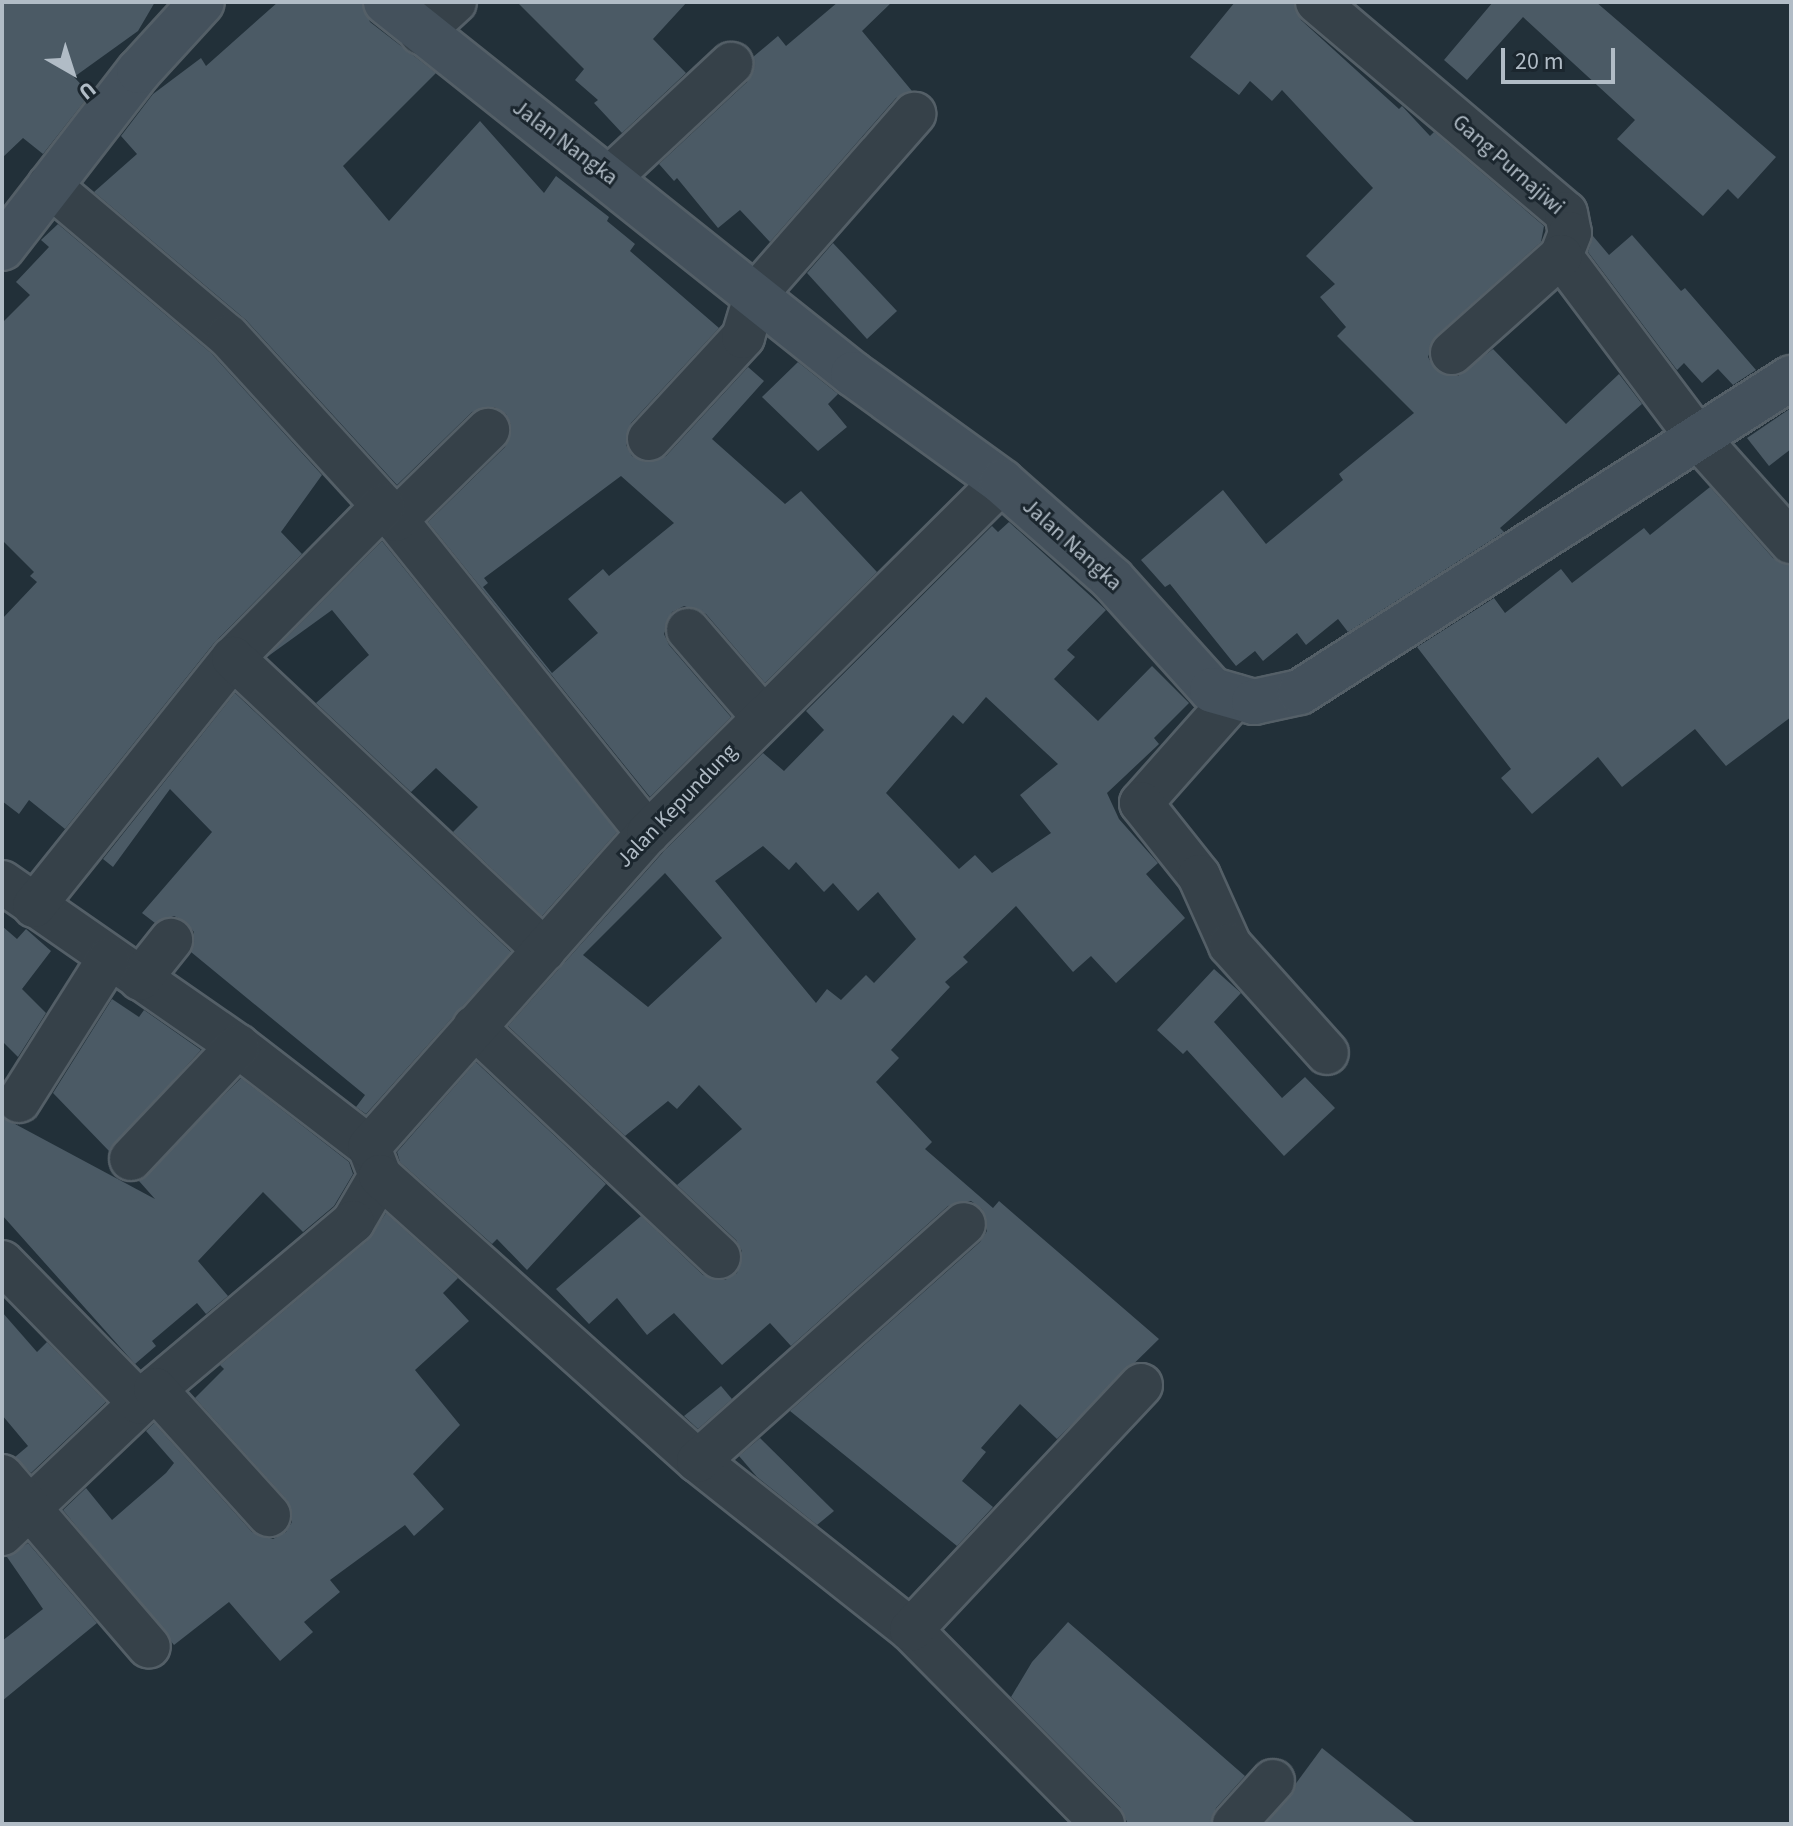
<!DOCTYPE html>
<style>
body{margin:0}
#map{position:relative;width:1793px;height:1826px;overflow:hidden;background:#223039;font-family:"Source Sans 3",sans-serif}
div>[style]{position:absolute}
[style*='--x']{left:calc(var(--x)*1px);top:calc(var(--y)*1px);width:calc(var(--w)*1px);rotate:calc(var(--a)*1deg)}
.building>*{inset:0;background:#4b5a65}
.roads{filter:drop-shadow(2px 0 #545f67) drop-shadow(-2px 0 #545f67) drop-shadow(0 2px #545f67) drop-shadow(0 -2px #545f67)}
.street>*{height:42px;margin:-21px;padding:0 21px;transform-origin:21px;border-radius:21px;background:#364149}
.secondary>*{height:44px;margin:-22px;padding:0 22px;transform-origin:22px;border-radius:22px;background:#44515c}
span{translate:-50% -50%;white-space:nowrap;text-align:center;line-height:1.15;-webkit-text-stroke:6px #1b262e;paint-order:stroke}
.street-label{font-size:22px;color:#b1bcc6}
.frame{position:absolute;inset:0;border:4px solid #b1bcc6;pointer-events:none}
.north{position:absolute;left:32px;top:32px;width:80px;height:80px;-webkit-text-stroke:6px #1b262e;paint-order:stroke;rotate:141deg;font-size:22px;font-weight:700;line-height:32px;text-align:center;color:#b1bcc6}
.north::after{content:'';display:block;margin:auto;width:28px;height:36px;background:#b1bcc6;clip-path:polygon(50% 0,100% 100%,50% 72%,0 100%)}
.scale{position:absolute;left:1501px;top:48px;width:114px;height:36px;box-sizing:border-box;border:4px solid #b1bcc6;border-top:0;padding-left:10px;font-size:24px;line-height:28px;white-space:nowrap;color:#b1bcc6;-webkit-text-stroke:6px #1b262e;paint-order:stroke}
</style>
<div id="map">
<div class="building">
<div style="clip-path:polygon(2px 2px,155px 2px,138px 31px,74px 77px,90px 94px,43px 154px,23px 138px,2px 158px)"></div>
<div style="clip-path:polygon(evenodd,278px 2px,362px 2px,370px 22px,436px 73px,343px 166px,389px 221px,480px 121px,544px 193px,556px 176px,609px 217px,607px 221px,635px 244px,630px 251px,719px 328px,631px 423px,626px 445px,632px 456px,645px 462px,666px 456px,748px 367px,764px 381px,712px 439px,785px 504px,801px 491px,877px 572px,765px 683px,706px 614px,684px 606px,672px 612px,664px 634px,669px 645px,731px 717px,650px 797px,428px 522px,505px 447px,511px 425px,506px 414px,494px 407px,472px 412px,397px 485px,246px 320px,94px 192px,137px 154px,121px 136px,153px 94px,201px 58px,206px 66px,278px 2px,621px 476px,674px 523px,609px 576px,603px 569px,568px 599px,598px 633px,552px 673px,483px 587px,488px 583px,484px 578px,621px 476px)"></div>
<div style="clip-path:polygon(517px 2px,687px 2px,653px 39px,686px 73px,622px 133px,594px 103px,598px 100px,575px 80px,584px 69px)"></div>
<div style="clip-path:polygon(838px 2px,892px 2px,862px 31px,912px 91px,896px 98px,770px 242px,740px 210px,718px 228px,677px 178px,674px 181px,659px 164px,747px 82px,753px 57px,778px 36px,786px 46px)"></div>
<div style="clip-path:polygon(1235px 2px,1294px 2px,1301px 20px,1399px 109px,1402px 106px,1430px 136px,1434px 132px,1544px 226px,1541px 242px,1436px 336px,1428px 357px,1435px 369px,1458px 376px,1493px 349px,1566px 424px,1619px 374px,1642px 404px,1500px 528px,1504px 532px,1348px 632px,1338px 619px,1306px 645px,1297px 633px,1263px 661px,1255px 651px,1236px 666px,1170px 584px,1165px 587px,1141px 560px,1223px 490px,1266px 544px,1343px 480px,1339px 474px,1414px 413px,1337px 336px,1346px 327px,1320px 297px,1335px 284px,1306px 256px,1373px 188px,1282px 90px,1272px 101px,1250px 81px,1239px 95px,1190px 57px)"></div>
<div style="clip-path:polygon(1493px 2px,1596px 2px,1776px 157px,1738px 199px,1728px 189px,1703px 216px,1617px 139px,1635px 120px,1523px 17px,1467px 80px,1444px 60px)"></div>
<div style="clip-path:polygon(58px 224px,211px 353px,322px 475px,281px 532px,302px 554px,214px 643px,65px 829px,29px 800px,19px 814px,2px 801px,2px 619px,37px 582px,30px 576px,34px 572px,2px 540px,2px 323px,30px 295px,16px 282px,49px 247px,41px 240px)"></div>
<div style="clip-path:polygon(1632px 235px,1681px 291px,1685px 288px,1756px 370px,1733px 385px,1718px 369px,1702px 383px,1684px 363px,1677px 370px,1588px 252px,1593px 236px,1609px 255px)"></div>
<div style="clip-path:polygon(833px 243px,897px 311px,867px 339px,807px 273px)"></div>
<div style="clip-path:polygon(798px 362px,838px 394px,828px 404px,847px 427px,818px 451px,762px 397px)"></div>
<div style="clip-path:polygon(1791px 408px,1791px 449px,1769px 466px,1747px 438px)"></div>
<div style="clip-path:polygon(1710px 487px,1773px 558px,1791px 566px,1791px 717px,1726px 766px,1695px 729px,1622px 787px,1598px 757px,1532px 814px,1501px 778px,1511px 769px,1417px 647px,1494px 598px,1505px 613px,1561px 569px,1572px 583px,1644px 528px,1650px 535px)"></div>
<div style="clip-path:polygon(evenodd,1009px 522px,1106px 610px,1067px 650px,1075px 657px,1054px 679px,1098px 721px,1152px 666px,1189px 703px,1154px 738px,1159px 744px,1107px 793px,1119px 819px,1158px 863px,1146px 874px,1185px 918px,1116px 983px,1091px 956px,1073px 972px,1016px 906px,963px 957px,968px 962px,945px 982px,950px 987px,891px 1050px,899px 1058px,876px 1082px,932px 1142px,925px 1149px,993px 1208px,999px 1201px,1159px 1339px,1057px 1439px,1020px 1404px,981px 1448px,986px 1452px,962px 1481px,993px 1507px,957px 1546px,790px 1411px,980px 1242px,987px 1231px,982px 1209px,971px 1201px,948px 1206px,791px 1346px,770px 1323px,722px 1365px,674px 1313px,647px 1335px,617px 1298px,589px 1324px,556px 1289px,641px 1216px,703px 1275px,725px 1280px,737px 1273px,742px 1251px,736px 1240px,677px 1185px,742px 1129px,699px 1085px,677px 1109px,668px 1101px,625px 1136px,508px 1026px,665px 850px,763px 753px,784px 771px,824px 730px,806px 711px,992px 526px,998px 532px,1009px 522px,986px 697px,1058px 764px,1020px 795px,1051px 833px,992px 873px,975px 855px,959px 869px,886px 793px,953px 715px,963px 724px,986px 697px,1009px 522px,763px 846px,789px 870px,796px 862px,824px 892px,833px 883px,858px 911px,878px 892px,916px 939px,874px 983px,866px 975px,841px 1000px,827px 989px,816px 1003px,715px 881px,763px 846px,1009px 522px,665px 873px,722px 938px,648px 1007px,583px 955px,665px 873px)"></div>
<div style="clip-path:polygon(382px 541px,617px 832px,542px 916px,453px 832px,478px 807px,436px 768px,411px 792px,316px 703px,369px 655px,332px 610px,267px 657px)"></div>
<div style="clip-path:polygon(235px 693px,511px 952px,366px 1114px,356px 1107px,365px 1095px,191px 952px,194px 932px,186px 922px,174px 916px,155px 923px,142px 913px,212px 832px,170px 789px,113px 867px,103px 859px)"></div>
<div style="clip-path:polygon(2px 926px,17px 939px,26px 929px,51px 951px,22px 989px,46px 1013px,18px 1057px,2px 1041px)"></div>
<div style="clip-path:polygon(1214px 969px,1241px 993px,1214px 1022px,1282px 1098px,1305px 1077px,1335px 1108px,1284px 1156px,1187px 1050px,1183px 1054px,1157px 1030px)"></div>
<div style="clip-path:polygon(112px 999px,139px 1017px,144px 1010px,201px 1050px,109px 1151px,53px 1093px)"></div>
<div style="clip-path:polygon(476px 1062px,606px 1184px,527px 1270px,497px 1239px,492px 1244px,400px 1162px,397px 1152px)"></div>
<div style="clip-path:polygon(241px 1078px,349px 1162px,353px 1174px,334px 1206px,303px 1232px,263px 1192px,198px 1261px,228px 1296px,206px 1314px,197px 1303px,152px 1341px,156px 1346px,135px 1364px,2px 1215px,2px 1117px,155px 1199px,139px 1181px)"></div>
<div style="clip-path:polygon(386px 1213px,458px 1278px,443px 1293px,469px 1321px,415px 1370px,460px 1425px,413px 1474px,444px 1509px,414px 1536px,405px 1525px,330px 1580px,340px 1592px,304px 1622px,313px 1632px,280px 1661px,229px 1602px,174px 1645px,63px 1510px,86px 1488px,112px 1520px,166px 1473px,174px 1463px,146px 1431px,154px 1423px,252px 1532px,273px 1539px,286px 1532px,292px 1522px,287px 1500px,195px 1398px,224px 1369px,220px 1365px,368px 1240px)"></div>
<div style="clip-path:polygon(2px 1312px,37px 1352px,47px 1342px,106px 1402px,31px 1473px,15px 1457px,28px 1446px,2px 1415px)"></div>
<div style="clip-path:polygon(721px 1386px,732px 1399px,698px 1429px,684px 1416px)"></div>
<div style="clip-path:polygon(760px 1438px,834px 1511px,817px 1525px,757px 1477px,739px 1456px)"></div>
<div style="clip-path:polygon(28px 1543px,97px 1623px,2px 1701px,2px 1641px,43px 1609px,7px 1557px)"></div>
<div style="clip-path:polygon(1068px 1622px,1245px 1776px,1216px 1808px,1211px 1824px,1128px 1824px,1120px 1807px,1011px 1697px,1032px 1662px)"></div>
<div style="clip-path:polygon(1322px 1748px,1417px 1824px,1266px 1824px)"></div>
</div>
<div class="roads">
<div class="street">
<div style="--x:1317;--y:2;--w:326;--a:40.3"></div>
<div style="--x:1566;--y:213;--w:20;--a:79"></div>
<div style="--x:1570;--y:233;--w:25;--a:111"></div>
<div style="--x:1561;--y:256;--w:226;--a:53.1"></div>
<div style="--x:1697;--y:437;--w:141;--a:48.2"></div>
<div style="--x:421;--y:33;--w:46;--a:-42.4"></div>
<div style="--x:610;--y:177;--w:166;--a:-43"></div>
<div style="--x:49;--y:185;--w:234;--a:40.2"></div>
<div style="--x:228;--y:336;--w:249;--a:47.6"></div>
<div style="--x:396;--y:520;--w:402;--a:51.2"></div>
<div style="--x:1452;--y:353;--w:146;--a:-41.7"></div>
<div style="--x:649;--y:439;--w:139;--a:-47.3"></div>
<div style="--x:743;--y:337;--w:45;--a:-73.2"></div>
<div style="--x:756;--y:294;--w:240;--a:-48.7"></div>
<div style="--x:396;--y:520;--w:129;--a:-44.4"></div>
<div style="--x:688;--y:630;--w:115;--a:49.2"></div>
<div style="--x:233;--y:658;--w:214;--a:-45.4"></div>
<div style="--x:1236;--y:696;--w:143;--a:131.6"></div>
<div style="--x:1141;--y:803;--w:93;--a:51.5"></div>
<div style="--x:1199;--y:876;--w:76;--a:65.8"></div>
<div style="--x:1230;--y:945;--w:145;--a:48.1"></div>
<div style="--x:2;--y:882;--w:287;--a:34.8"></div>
<div style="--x:238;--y:1046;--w:165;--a:37.6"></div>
<div style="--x:369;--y:1147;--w:31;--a:69"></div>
<div style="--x:380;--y:1176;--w:53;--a:120.4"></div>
<div style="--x:353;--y:1222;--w:259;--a:139.9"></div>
<div style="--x:155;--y:1389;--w:211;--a:136.5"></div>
<div style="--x:34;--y:906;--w:318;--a:-51.3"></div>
<div style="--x:233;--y:658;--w:427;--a:43.2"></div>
<div style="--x:140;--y:979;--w:50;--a:-51.5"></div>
<div style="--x:474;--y:1027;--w:336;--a:43.2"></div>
<div style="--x:19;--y:1101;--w:167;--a:-57.7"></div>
<div style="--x:369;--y:1147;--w:420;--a:-48.4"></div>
<div style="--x:648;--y:833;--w:499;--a:-44.8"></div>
<div style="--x:131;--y:1159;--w:156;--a:-46.6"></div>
<div style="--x:380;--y:1176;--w:427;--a:41.9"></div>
<div style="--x:698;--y:1461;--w:272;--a:38.4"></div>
<div style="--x:911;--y:1630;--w:273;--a:45.3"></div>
<div style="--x:2;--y:1262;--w:197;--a:45.6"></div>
<div style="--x:155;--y:1389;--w:170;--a:47.9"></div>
<div style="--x:698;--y:1461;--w:356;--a:-41.7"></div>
<div style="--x:2;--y:1476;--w:225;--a:49.3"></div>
<div style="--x:911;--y:1630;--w:336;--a:-46.8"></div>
<div style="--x:1234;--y:1824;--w:58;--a:-47.8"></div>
</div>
<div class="secondary">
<div style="--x:386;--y:2;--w:597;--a:38.54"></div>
<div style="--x:853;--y:374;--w:184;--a:35.9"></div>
<div style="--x:1002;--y:482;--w:147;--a:41.4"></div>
<div style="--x:1112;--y:579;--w:149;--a:48"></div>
<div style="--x:1212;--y:690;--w:44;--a:15.9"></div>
<div style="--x:1254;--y:702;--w:47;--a:-12.3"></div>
<div style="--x:1300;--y:692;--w:583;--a:-32.6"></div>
<div style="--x:2;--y:248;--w:224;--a:-52.3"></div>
<div style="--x:139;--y:71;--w:93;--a:-47.6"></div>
</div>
</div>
<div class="street-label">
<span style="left:565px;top:143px;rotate:37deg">Jalan Nangka</span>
<span style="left:1508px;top:165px;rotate:41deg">Gang Purnajiwi</span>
<span style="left:1072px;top:545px;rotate:42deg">Jalan Nangka</span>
<span style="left:677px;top:806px;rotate:-46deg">Jalan Kepundung</span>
</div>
<div class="frame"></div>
<div class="north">U</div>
<div class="scale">20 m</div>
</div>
